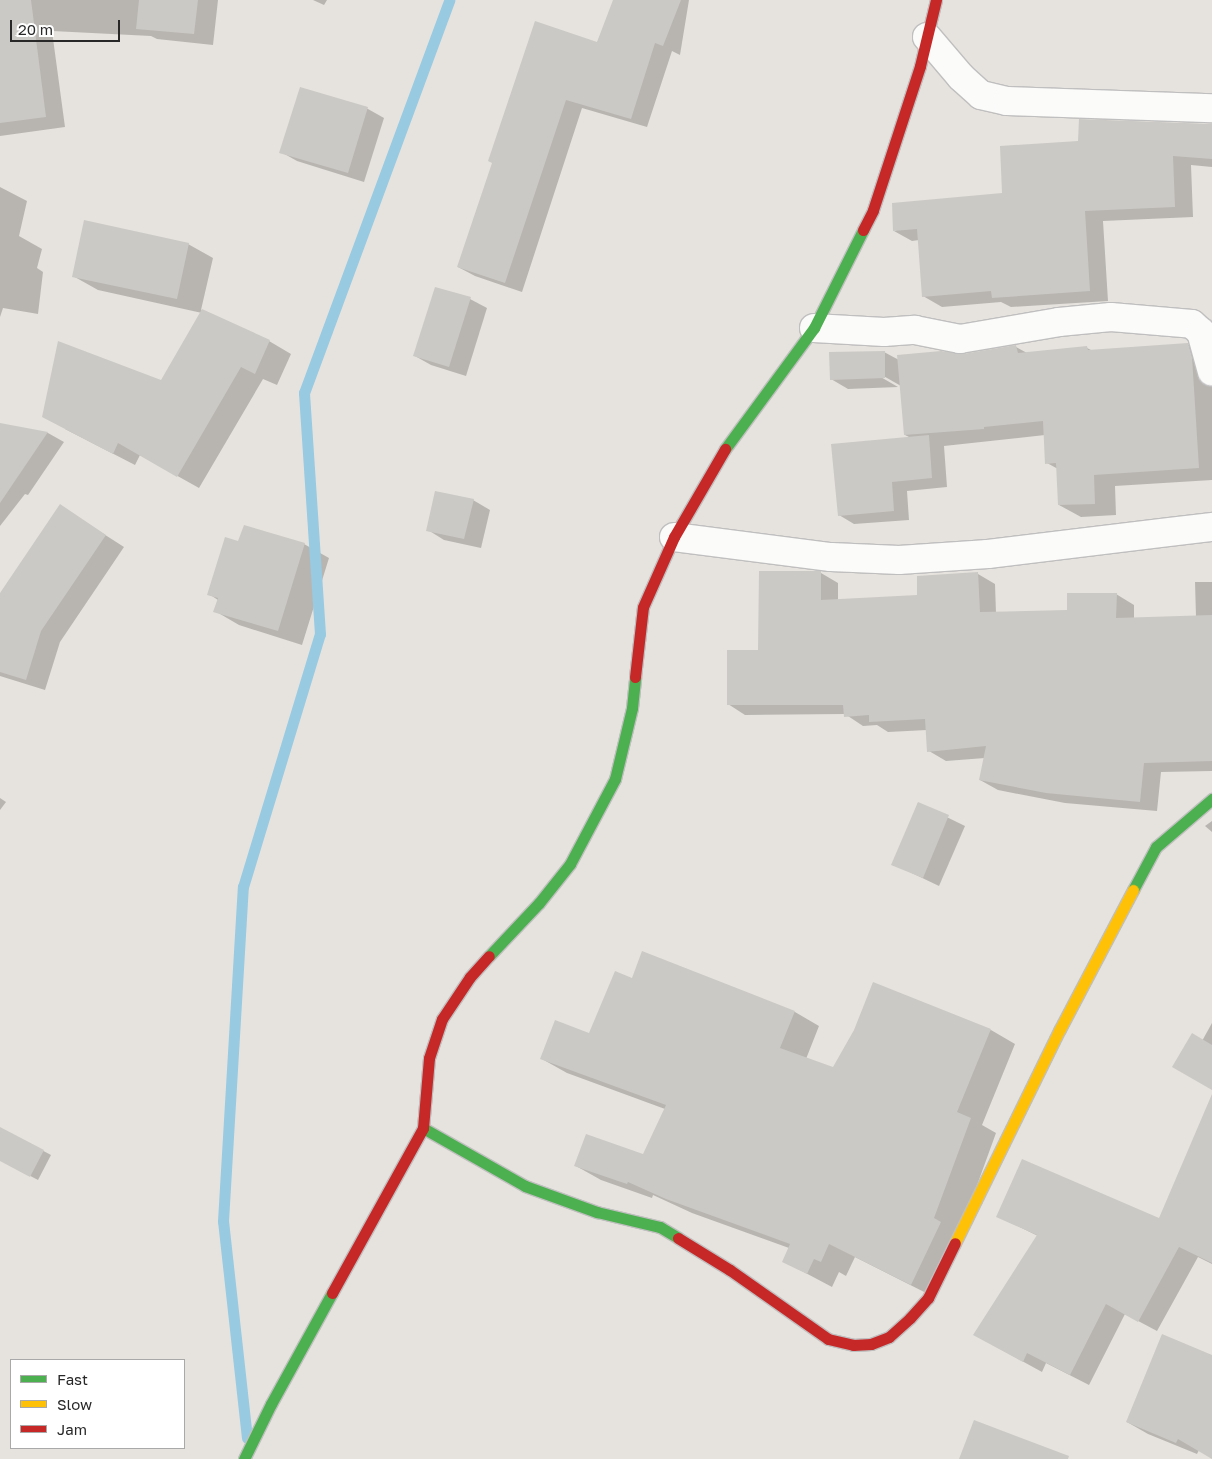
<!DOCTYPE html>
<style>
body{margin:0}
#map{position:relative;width:1212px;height:1459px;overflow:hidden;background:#e6e3de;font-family:"Golos Text",sans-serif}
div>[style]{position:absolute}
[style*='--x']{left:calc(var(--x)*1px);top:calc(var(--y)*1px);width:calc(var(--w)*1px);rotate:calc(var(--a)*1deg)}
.shadow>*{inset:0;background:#0003}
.stream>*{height:11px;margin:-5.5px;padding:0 5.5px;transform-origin:5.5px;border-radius:5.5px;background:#98cae2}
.building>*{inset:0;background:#cbc9c5}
.roads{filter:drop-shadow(1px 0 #c0bfbf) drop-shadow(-1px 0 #c0bfbf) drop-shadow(0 1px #c0bfbf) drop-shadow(0 -1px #c0bfbf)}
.street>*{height:28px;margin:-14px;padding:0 14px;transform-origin:14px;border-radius:14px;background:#fbfbfa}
.fast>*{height:11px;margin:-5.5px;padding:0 5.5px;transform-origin:5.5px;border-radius:5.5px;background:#4caf50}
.slow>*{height:11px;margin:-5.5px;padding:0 5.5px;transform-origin:5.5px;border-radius:5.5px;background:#ffc107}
.jam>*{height:11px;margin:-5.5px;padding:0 5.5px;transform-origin:5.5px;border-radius:5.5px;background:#c62828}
span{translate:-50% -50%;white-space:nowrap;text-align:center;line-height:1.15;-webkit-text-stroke:5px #fff;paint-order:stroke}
.legend{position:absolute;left:10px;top:1359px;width:175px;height:90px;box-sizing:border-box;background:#fff;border:1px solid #a9a9a9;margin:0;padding:6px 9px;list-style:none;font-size:15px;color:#282828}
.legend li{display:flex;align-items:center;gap:10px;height:25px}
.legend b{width:25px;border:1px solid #a9a9a9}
.scale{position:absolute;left:10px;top:20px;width:110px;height:22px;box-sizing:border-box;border:2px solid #282828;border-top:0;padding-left:6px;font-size:15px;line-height:18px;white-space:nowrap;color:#282828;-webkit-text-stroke:4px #fff;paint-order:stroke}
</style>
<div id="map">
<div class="shadow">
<div style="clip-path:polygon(0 0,218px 0,213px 45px,157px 39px,151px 36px,52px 31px,65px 127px,0 136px)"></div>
<div style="clip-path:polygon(313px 0,327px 0,324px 5px)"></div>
<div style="clip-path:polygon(615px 0,689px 0,680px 55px,672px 51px,647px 127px,582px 108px,522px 292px,475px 276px,458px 267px,597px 43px)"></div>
<div style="clip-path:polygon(301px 88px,368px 109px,384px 118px,364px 182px,297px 161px,281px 152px)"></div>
<div style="clip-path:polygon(1212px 125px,1212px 167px,1191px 165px,1193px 217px,1103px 221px,1108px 301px,1011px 307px,1001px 302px,942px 307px,923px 296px,919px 240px,912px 241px,894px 231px,1004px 194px,1080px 142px)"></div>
<div style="clip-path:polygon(0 187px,27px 201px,19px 236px,42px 249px,37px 268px,43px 272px,38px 314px,3px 308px,0 317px)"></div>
<div style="clip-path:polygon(188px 244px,213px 258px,201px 310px,269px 341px,291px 354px,277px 385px,263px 379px,199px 488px,140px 455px,135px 465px,65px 429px,162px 382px,202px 313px,98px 290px,73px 276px)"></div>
<div style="clip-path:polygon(470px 299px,487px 308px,466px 376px,431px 365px,415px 356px)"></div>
<div style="clip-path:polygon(1187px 344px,1209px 356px,1212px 368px,1212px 480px,1115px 486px,1116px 515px,1081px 517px,1059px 505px,1058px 469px,1047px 463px,1045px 435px,944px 446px,947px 487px,907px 491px,909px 520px,854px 524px,839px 515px,911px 438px,905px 435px,901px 386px,880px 374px,879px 376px,898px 387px,848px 389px,831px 379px,884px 352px,899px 360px,963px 356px,1016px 347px,1027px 353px,1087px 348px,1093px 351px)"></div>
<div style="clip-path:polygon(0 424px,48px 433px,64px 442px,28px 495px,25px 494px,0 526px)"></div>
<div style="clip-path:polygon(473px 500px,490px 510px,481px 548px,444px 540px,428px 530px)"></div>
<div style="clip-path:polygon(60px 506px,124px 547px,60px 642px,45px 690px,0 676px,0 595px)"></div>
<div style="clip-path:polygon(239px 543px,304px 544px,329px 558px,302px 645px,239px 625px,215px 611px,218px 600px,209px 594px)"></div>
<div style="clip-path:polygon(821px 573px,838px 583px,838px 600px,919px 596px,978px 574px,995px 584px,996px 613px,1068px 611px,1116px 594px,1134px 605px,1134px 619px,1196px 617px,1195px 582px,1212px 582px,1212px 771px,1161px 772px,1157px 811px,1065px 803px,998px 790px,980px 780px,985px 758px,946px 761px,929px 751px,927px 730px,888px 732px,877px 725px,863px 726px,845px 714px,745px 715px,728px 704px,760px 652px)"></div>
<div style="clip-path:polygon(0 798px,6px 802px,0 810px)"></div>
<div style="clip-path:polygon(918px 803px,965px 826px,939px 886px,893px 864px)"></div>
<div style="clip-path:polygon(1212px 821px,1212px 832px,1205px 826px)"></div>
<div style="clip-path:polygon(643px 953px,795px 1012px,819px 1026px,806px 1059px,833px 1069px,991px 1030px,1015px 1044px,982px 1125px,996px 1133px,936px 1298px,855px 1257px,846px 1276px,839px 1272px,832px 1287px,783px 1261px,789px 1248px,692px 1213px,653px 1195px,652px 1198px,601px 1180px,576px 1166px,644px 1156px,665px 1109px,567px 1073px,542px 1059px,590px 1035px,632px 980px)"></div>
<div style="clip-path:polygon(1212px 1023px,1212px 1089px,1202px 1041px)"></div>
<div style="clip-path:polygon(2px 1129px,51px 1155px,38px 1180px,0 1160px)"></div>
<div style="clip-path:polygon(1212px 1141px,1212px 1264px,1198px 1257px,1157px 1331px,1125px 1314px,1089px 1385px,1046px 1363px,1042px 1372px,993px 1345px,1038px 1236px,997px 1216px,1159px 1220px)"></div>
<div style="clip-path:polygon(1212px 1357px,1212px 1458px,1199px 1450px,1197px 1454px,1148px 1434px,1127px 1422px)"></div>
</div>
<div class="stream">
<div style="--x:247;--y:1438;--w:218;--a:-96.3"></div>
<div style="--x:223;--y:1221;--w:335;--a:-86.6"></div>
<div style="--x:243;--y:887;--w:264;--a:-73.1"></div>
<div style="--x:320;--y:634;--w:242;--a:-93.8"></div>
<div style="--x:304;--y:393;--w:419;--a:-69.7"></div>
</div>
<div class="building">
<div style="clip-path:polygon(0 0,31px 0,46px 117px,0 123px)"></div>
<div style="clip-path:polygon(139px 0,198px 0,194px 34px,136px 29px)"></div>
<div style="clip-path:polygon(613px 0,681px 0,663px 46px,655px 43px,631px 119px,566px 100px,505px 283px,457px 267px,492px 163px,488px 161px,535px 21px,597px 42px)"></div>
<div style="clip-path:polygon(300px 87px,368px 107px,348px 173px,279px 153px)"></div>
<div style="clip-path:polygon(1079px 119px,1212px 124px,1212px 159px,1173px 156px,1175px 207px,1085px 211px,1090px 291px,992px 298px,991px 291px,922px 297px,917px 229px,893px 231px,892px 203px,1002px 193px,1000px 146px,1078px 141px)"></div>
<div style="clip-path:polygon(84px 220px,189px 243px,177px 299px,72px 277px)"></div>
<div style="clip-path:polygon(435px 287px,471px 297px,449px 367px,413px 356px)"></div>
<div style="clip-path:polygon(202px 309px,270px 340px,255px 374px,241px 367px,177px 477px,118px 443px,113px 454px,42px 417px,58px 341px,161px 380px)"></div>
<div style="clip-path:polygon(1188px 343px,1192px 357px,1199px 468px,1094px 475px,1095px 504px,1058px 505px,1056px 463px,1045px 464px,1043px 421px,984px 427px,984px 429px,904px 435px,897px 355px,941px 351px,963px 354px,1016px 345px,1018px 353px,1087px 346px,1088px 350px)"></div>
<div style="clip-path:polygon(885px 351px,885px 378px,830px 380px,829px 352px)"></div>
<div style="clip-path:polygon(0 423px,48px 432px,0 503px)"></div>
<div style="clip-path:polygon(929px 435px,932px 478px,892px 482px,894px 511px,838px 516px,831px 444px)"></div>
<div style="clip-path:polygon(435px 491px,474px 499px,464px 539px,426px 531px)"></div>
<div style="clip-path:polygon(60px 504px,106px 535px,41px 631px,26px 680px,0 672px,0 593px)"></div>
<div style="clip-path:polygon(244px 525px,305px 543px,278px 631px,213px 612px,218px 598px,207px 595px,225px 537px,238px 541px)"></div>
<div style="clip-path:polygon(759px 571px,821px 571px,821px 600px,917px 595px,917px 576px,978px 572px,980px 612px,1067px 610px,1067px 593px,1117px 593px,1116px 618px,1212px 615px,1212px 761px,1144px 763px,1140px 802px,1046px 793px,979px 780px,986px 746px,927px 752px,925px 719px,869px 722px,869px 715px,844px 717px,843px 705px,727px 705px,727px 650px,758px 650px)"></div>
<div style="clip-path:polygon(918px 802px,949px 815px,923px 878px,891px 865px)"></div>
<div style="clip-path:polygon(642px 951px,795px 1011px,780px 1048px,833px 1067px,854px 1030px,873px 982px,991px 1029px,957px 1112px,971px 1118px,934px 1218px,941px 1222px,911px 1285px,829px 1244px,821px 1262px,814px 1259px,807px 1274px,782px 1262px,790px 1244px,666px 1199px,628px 1182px,627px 1184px,574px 1166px,586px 1134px,643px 1154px,666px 1105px,540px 1059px,555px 1020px,589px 1033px,615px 971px,632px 978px)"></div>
<div style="clip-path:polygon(1192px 1033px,1212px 1045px,1212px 1090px,1172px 1067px)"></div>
<div style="clip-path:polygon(1212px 1094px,1212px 1263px,1179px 1247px,1138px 1322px,1106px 1304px,1070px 1375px,1027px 1353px,1023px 1362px,973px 1335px,1037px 1235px,996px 1217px,1022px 1159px,1159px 1218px)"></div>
<div style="clip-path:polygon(0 1127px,44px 1150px,30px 1177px,0 1161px)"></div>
<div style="clip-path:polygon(1162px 1334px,1212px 1355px,1212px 1459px,1178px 1439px,1176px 1443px,1126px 1422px)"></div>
<div style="clip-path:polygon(974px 1420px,1069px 1456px,1068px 1459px,959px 1459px)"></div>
</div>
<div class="roads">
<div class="street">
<div style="--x:927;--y:37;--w:52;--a:49.6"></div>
<div style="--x:961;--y:77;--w:27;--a:42"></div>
<div style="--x:981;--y:95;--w:27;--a:13"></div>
<div style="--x:1007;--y:101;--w:205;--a:2"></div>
<div style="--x:814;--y:328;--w:70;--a:3.3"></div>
<div style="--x:884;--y:332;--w:31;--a:-4"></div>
<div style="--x:915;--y:330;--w:46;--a:11.3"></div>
<div style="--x:960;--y:339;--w:100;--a:-9.7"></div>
<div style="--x:1059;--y:322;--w:52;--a:-5.5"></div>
<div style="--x:1111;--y:317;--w:81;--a:4.9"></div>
<div style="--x:1192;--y:324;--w:12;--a:42"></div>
<div style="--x:1201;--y:332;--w:41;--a:74.6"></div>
<div style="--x:674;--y:537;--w:158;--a:7.3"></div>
<div style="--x:831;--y:557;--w:68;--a:2.5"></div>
<div style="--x:899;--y:560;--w:89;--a:-3.9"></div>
<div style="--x:988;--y:554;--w:226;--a:-6.9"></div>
</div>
<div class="fast">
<div style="--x:725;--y:449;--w:150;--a:-53.7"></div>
<div style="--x:814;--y:328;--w:110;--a:-63.4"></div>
<div style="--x:1133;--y:890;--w:49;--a:-61.9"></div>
<div style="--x:1156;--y:847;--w:74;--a:-40.6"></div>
<div style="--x:489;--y:956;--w:73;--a:-46.7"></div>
<div style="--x:539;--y:903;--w:50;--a:-51.5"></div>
<div style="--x:570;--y:864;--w:96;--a:-62.1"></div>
<div style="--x:615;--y:779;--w:73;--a:-76.5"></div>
<div style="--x:632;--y:708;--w:31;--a:-84"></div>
<div style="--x:423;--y:1128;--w:117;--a:29.6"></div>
<div style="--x:525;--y:1186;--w:77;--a:19.9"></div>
<div style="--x:597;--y:1212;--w:65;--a:13.4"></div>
<div style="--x:660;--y:1227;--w:21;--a:31"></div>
<div style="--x:244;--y:1459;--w:61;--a:-63.9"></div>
<div style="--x:271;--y:1404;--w:127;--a:-61.2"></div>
</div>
<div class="slow">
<div style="--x:955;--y:1243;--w:238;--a:-63.9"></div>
<div style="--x:1060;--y:1029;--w:157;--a:-62.3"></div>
</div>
<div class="jam">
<div style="--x:863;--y:230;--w:22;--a:-63"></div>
<div style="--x:873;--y:210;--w:151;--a:-71.9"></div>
<div style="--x:920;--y:66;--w:68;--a:-76.4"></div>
<div style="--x:635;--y:677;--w:70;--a:-83.5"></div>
<div style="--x:643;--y:607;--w:77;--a:-66.1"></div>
<div style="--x:674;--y:537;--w:102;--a:-59.9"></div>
<div style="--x:678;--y:1238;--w:61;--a:31.6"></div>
<div style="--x:730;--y:1270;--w:120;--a:35.1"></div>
<div style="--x:828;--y:1339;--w:26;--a:13"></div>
<div style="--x:853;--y:1345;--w:18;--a:-3"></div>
<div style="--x:871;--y:1344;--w:19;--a:-21"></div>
<div style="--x:889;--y:1337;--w:28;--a:-42"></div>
<div style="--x:910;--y:1318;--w:27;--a:-48"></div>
<div style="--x:928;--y:1298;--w:61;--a:-63.9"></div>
<div style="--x:332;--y:1293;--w:188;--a:-61.1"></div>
<div style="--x:423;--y:1128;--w:70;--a:-85.1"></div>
<div style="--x:429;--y:1058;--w:41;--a:-71.6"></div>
<div style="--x:442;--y:1019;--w:50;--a:-56.3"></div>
<div style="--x:470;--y:977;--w:28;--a:-48"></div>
</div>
</div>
<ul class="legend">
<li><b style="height:6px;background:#4caf50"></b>Fast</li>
<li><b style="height:6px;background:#ffc107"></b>Slow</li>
<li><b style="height:6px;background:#c62828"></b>Jam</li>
</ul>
<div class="scale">20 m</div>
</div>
